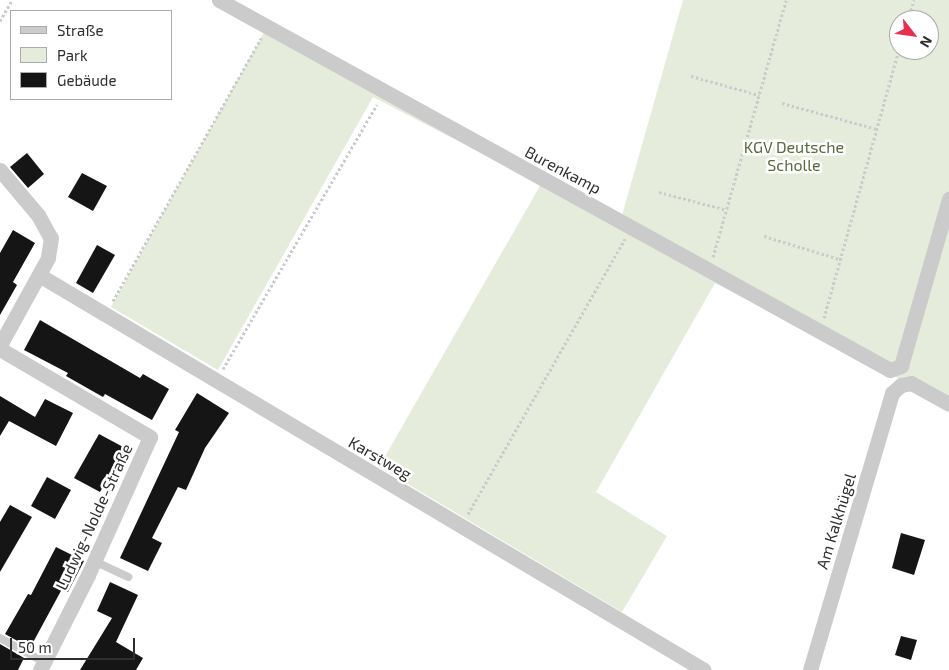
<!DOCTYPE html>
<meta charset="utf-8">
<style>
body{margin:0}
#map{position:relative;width:949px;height:670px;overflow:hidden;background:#fff;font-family:"Exo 2",sans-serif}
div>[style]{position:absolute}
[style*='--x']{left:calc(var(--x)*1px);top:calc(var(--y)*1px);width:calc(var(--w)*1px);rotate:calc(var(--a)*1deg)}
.green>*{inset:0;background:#e6ecdc}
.building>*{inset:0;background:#151515}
.path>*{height:3px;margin-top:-1.5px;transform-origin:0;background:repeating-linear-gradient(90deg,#cbcbcb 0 2.5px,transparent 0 5px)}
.service>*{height:8px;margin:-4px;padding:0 4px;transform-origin:4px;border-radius:4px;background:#cbcbcb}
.minor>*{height:15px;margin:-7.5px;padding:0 7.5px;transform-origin:7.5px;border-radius:7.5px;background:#cbcbcb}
span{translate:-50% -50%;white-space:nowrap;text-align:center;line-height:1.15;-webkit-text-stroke:5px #fff;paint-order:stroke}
.park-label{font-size:16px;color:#566a3b}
.street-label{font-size:16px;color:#2e2e2e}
.legend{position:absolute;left:10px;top:10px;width:162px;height:90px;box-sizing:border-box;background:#fff;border:1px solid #ababab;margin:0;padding:6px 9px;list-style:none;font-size:15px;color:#2e2e2e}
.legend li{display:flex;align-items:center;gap:10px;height:25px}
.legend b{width:25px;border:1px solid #ababab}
.north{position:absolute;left:889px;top:10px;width:50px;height:50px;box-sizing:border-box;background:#fff;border:1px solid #ababab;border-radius:50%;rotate:120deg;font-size:14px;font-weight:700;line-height:20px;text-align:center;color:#2e2e2e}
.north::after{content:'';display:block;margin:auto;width:18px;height:22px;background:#e72f4f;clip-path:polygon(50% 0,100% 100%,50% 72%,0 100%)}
.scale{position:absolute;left:10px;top:638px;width:125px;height:22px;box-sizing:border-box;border:2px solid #2e2e2e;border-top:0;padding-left:6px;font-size:15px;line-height:18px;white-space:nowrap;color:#2e2e2e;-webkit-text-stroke:4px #fff;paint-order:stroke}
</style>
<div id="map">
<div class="green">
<div style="clip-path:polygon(evenodd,683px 0,949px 0,949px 405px,715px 283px,596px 492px,667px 536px,622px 612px,379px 467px,541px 184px,373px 97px,218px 370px,111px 307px,267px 27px,621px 219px,683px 0,899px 20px,929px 20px,929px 50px,899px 50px,899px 20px)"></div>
</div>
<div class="building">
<div style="clip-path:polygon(27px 153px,44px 174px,28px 188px,10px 167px)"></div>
<div style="clip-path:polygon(82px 173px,107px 186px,93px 211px,68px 197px)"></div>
<div style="clip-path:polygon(13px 230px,35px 243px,13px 282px,17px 285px,0 315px,0 253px)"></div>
<div style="clip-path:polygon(97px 245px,115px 255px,93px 293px,76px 283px)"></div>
<div style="clip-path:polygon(40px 320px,140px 378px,143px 374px,169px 389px,152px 420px,105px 394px,103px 397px,66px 376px,68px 373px,24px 350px)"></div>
<div style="clip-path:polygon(197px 393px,229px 413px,205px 448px,186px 490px,178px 487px,152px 538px,162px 543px,148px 571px,120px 558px,179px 432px,175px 430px)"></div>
<div style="clip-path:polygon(0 396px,35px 417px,45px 399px,73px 413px,56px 446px,9px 421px,0 436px)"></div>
<div style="clip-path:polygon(99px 434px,125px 448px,100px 492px,74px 478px)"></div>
<div style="clip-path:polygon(47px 477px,71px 490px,55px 519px,31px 506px)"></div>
<div style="clip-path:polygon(10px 505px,32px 517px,0 572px,0 522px)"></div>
<div style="clip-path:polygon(901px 533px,925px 540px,914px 575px,892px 568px)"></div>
<div style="clip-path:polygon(56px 547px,84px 561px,68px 592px,62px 589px,30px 648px,5px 634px,28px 594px,31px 595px)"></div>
<div style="clip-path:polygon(110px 582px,138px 595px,116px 642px,143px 658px,136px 670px,80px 670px,112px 618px,97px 611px)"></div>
<div style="clip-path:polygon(901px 636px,917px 640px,911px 660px,895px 655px)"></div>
<div style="clip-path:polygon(0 644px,24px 658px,18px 670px,0 670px)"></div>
</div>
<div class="path">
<div style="--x:908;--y:20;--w:21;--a:-73"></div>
<div style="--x:0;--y:21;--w:24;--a:-60"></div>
<div style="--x:691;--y:76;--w:71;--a:15.6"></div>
<div style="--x:782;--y:103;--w:98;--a:15.3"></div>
<div style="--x:659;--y:192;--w:70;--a:14.8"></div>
<div style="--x:764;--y:236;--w:78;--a:17"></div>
<div style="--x:713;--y:257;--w:267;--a:-74.1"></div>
<div style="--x:113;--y:301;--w:302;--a:-60.6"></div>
<div style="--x:824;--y:318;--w:278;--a:-74.4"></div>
<div style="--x:223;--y:369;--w:306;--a:-59.8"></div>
<div style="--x:468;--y:514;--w:317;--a:-60.3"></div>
</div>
<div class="service">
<div style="--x:94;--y:561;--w:38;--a:25"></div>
<div style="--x:0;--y:638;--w:50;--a:28.6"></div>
</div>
<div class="minor">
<div style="--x:219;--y:0;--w:766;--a:28.87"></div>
<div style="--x:890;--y:370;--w:12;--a:-20"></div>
<div style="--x:901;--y:366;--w:174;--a:-74"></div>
<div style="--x:0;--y:170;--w:59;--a:49.8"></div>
<div style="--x:38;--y:215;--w:26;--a:61"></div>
<div style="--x:51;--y:238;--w:20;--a:99"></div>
<div style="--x:48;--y:258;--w:99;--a:118.9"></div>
<div style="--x:39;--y:275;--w:773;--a:30.71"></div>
<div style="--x:0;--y:349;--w:174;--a:30.4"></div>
<div style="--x:150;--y:437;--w:151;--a:114.2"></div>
<div style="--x:88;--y:575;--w:106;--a:116.8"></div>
<div style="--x:810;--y:670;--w:289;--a:-73.5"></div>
<div style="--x:892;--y:393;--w:12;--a:-42"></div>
<div style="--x:901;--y:385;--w:10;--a:-11"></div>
<div style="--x:911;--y:383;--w:43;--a:28.9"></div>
</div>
<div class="park-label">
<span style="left:794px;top:156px">KGV Deutsche<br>Scholle</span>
</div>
<div class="street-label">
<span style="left:563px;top:170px;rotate:28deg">Burenkamp</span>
<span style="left:380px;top:458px;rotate:30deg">Karstweg</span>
<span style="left:94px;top:517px;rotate:-65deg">Ludwig-Nolde-Straße</span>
<span style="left:836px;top:521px;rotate:-73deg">Am Kalkhügel</span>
</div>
<ul class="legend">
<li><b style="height:6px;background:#cbcbcb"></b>Straße</li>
<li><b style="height:14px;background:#e6ecdc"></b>Park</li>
<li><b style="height:14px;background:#151515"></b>Gebäude</li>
</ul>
<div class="north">N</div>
<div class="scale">50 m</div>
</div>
